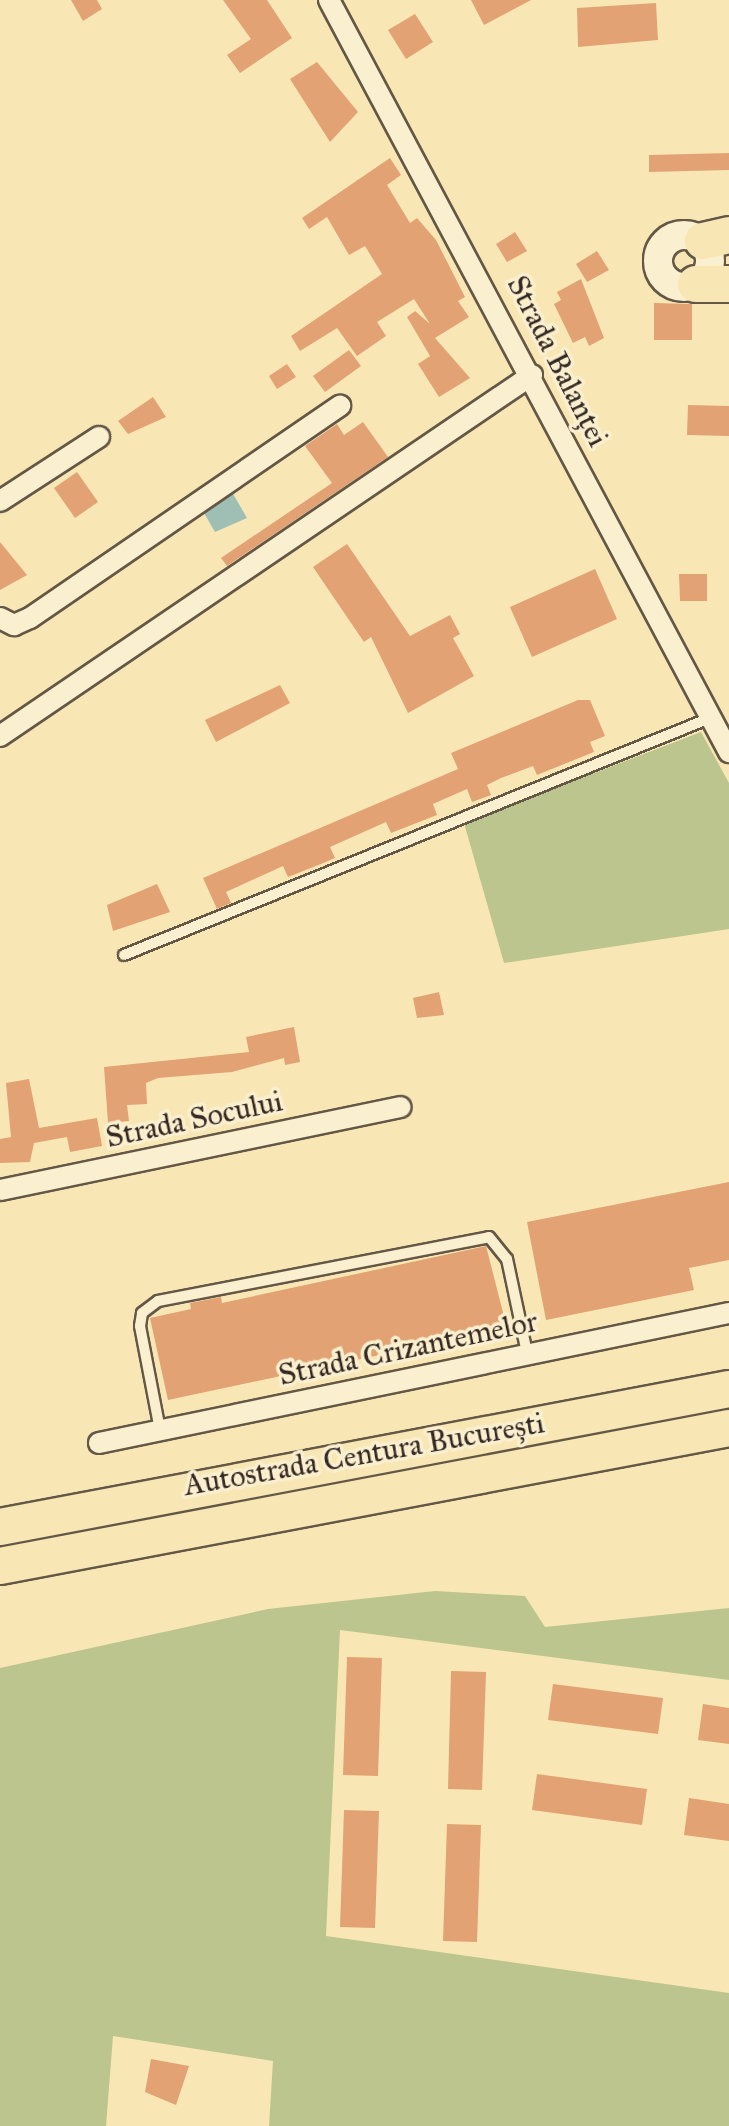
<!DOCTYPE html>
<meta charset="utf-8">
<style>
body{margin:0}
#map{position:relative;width:729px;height:2126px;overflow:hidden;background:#f8e7b4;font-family:"IM FELL Great Primer",serif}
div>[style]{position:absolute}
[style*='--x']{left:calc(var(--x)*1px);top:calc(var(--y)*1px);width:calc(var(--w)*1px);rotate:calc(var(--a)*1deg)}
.green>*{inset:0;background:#bcc58e}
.water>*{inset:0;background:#9fbeb4}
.building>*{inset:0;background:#e2a274}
.roads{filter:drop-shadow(2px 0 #645746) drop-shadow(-2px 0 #645746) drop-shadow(0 2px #645746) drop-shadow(0 -2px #645746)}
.lane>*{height:10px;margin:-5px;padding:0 5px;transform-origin:5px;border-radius:5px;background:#faefce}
.street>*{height:20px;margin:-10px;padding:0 10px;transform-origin:10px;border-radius:10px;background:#faefce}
.secondary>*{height:28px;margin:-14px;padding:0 14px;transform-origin:14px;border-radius:14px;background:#faefce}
.secondary>.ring{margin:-14px;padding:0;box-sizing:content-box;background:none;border:28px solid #faefce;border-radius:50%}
.highway>*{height:36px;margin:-18px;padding:0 18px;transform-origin:18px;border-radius:18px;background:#f8e7b4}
span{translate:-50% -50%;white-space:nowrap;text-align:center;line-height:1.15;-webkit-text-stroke:7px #faefce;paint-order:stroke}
.street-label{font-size:30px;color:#332722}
</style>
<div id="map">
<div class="green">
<div style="clip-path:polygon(701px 732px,729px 783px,729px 929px,504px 963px,464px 823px)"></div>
<div style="clip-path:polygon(435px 1591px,525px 1596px,545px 1627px,729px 1608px,729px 1680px,340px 1630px,326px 1936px,729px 1993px,729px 2126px,269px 2126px,273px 2061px,113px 2036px,106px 2126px,0 2126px,0 1668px,268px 1609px)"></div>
</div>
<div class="water">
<div style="clip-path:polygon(232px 492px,247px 518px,215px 532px,204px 513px)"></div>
</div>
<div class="building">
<div style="clip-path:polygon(71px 0,97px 0,102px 9px,83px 21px)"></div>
<div style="clip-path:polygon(223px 0,267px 0,292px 38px,240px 73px,227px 55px,251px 39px)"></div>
<div style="clip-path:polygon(471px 0,531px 0,484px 25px)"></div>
<div style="clip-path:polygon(656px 3px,658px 40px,578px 47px,577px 8px)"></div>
<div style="clip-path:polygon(415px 14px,433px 42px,406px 59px,388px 30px)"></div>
<div style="clip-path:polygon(317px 62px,358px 112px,330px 142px,290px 79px)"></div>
<div style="clip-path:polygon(729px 153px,729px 170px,649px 172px,649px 155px)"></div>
<div style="clip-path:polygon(390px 158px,401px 175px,387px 185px,410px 223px,417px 218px,436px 240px,465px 297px,458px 301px,469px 317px,435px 338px,470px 378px,439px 397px,418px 364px,430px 356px,407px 317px,415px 311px,430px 324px,414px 299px,377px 322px,386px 336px,357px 356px,337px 328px,300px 351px,291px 336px,382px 274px,365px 246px,349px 255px,327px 217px,309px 229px,302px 218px)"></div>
<div style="clip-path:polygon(515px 232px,527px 251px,507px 262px,496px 244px)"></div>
<div style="clip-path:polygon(597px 251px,609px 270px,587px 282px,576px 264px)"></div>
<div style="clip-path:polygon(581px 279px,604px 338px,589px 346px,585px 337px,573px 343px,554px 304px,561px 300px,557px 292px)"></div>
<div style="clip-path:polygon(654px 303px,692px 304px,692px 340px,654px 340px)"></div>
<div style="clip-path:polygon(349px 350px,361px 366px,325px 392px,313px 376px)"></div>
<div style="clip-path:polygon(287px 364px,296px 377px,277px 389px,269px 376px)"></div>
<div style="clip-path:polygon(153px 397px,166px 417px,128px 434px,118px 421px)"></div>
<div style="clip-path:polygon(688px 405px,729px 406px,729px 436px,687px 435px)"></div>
<div style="clip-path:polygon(363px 422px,388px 457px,227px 566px,221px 558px,332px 483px,305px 446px,337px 424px,344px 435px)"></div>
<div style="clip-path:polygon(77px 472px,98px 502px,75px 518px,54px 488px)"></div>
<div style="clip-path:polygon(0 542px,27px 575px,0 590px)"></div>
<div style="clip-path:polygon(347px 544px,410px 636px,450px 615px,460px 634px,453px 638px,474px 676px,408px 713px,371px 637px,364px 642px,313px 567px)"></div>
<div style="clip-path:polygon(595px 569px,617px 619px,532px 657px,510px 607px)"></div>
<div style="clip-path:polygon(679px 574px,707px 574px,707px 601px,680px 601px)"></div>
<div style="clip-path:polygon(280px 685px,290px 703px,216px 742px,205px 720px)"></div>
<div style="clip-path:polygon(578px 700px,590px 700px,605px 736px,590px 742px,594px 752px,537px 775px,533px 766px,501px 778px,487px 785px,491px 795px,472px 802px,467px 789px,433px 804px,437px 815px,391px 833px,386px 822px,330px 847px,335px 858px,321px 864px,288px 877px,283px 866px,226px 892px,231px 903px,217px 909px,203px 878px,458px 769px,451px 753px)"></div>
<div style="clip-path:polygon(157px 884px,170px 912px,113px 931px,107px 905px)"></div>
<div style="clip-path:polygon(439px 992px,444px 1015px,417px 1018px,413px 998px)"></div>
<div style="clip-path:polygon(294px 1027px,300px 1062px,285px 1065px,284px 1058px,232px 1072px,158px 1078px,146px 1083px,147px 1104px,127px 1105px,129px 1121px,108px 1123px,104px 1067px,249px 1052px,246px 1037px)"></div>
<div style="clip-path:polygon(29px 1079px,39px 1128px,97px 1118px,102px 1146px,70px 1152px,67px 1137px,34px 1143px,30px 1162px,0 1163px,0 1139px,11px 1137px,6px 1083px)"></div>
<div style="clip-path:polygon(729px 1182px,729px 1260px,689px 1268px,694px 1290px,546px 1320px,527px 1222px)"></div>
<div style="clip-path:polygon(486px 1246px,507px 1328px,168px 1400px,150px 1318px,191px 1309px,190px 1303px,221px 1297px,222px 1303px)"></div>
<div style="clip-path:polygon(347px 1657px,382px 1658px,378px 1776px,343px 1775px)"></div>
<div style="clip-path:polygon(451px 1671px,486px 1672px,482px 1790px,448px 1789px)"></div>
<div style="clip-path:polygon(553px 1684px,663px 1698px,658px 1734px,548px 1720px)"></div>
<div style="clip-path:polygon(703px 1704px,729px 1708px,729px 1744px,698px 1740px)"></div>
<div style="clip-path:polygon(537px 1774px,647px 1789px,642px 1825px,532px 1810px)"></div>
<div style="clip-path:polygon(689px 1798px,729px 1804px,729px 1841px,684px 1835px)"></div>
<div style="clip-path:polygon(344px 1810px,379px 1811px,375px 1928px,340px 1927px)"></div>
<div style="clip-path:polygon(447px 1824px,481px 1825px,477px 1942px,443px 1941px)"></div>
<div style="clip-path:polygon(151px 2059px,189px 2066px,176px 2105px,145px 2092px)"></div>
</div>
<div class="roads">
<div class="lane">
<div style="--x:124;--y:955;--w:632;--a:-22.02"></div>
<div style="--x:160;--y:1430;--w:106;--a:-100.9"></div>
<div style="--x:140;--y:1326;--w:13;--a:-81"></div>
<div style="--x:142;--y:1313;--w:20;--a:-37"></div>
<div style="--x:158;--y:1301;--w:337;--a:-10.9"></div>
<div style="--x:489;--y:1237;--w:28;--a:51"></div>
<div style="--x:507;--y:1259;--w:96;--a:78"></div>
</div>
<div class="street">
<div style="--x:329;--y:0;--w:852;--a:61.99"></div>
<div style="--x:0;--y:501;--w:118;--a:-32.9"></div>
<div style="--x:0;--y:618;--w:16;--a:27"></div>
<div style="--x:14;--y:625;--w:17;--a:-24"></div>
<div style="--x:30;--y:618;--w:376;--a:-34.4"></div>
<div style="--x:0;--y:736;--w:643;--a:-34.16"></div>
<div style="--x:0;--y:1190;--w:409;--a:-11.7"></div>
<div style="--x:99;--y:1443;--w:643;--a:-11.66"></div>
</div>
<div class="secondary">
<div class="ring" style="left:658px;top:235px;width:24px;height:24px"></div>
</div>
<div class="highway">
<div style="--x:703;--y:241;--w:27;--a:-13"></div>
<div style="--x:696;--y:284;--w:33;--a:0"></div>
<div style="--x:0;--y:1527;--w:742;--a:-10.72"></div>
<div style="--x:0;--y:1566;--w:742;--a:-10.72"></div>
</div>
</div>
<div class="street-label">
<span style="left:558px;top:361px;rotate:63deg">Strada Balanței</span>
<span style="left:194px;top:1119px;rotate:-12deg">Strada Socului</span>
<span style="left:408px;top:1348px;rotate:-12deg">Strada Crizantemelor</span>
<span style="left:364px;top:1454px;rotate:-10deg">Autostrada Centura București</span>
</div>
</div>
